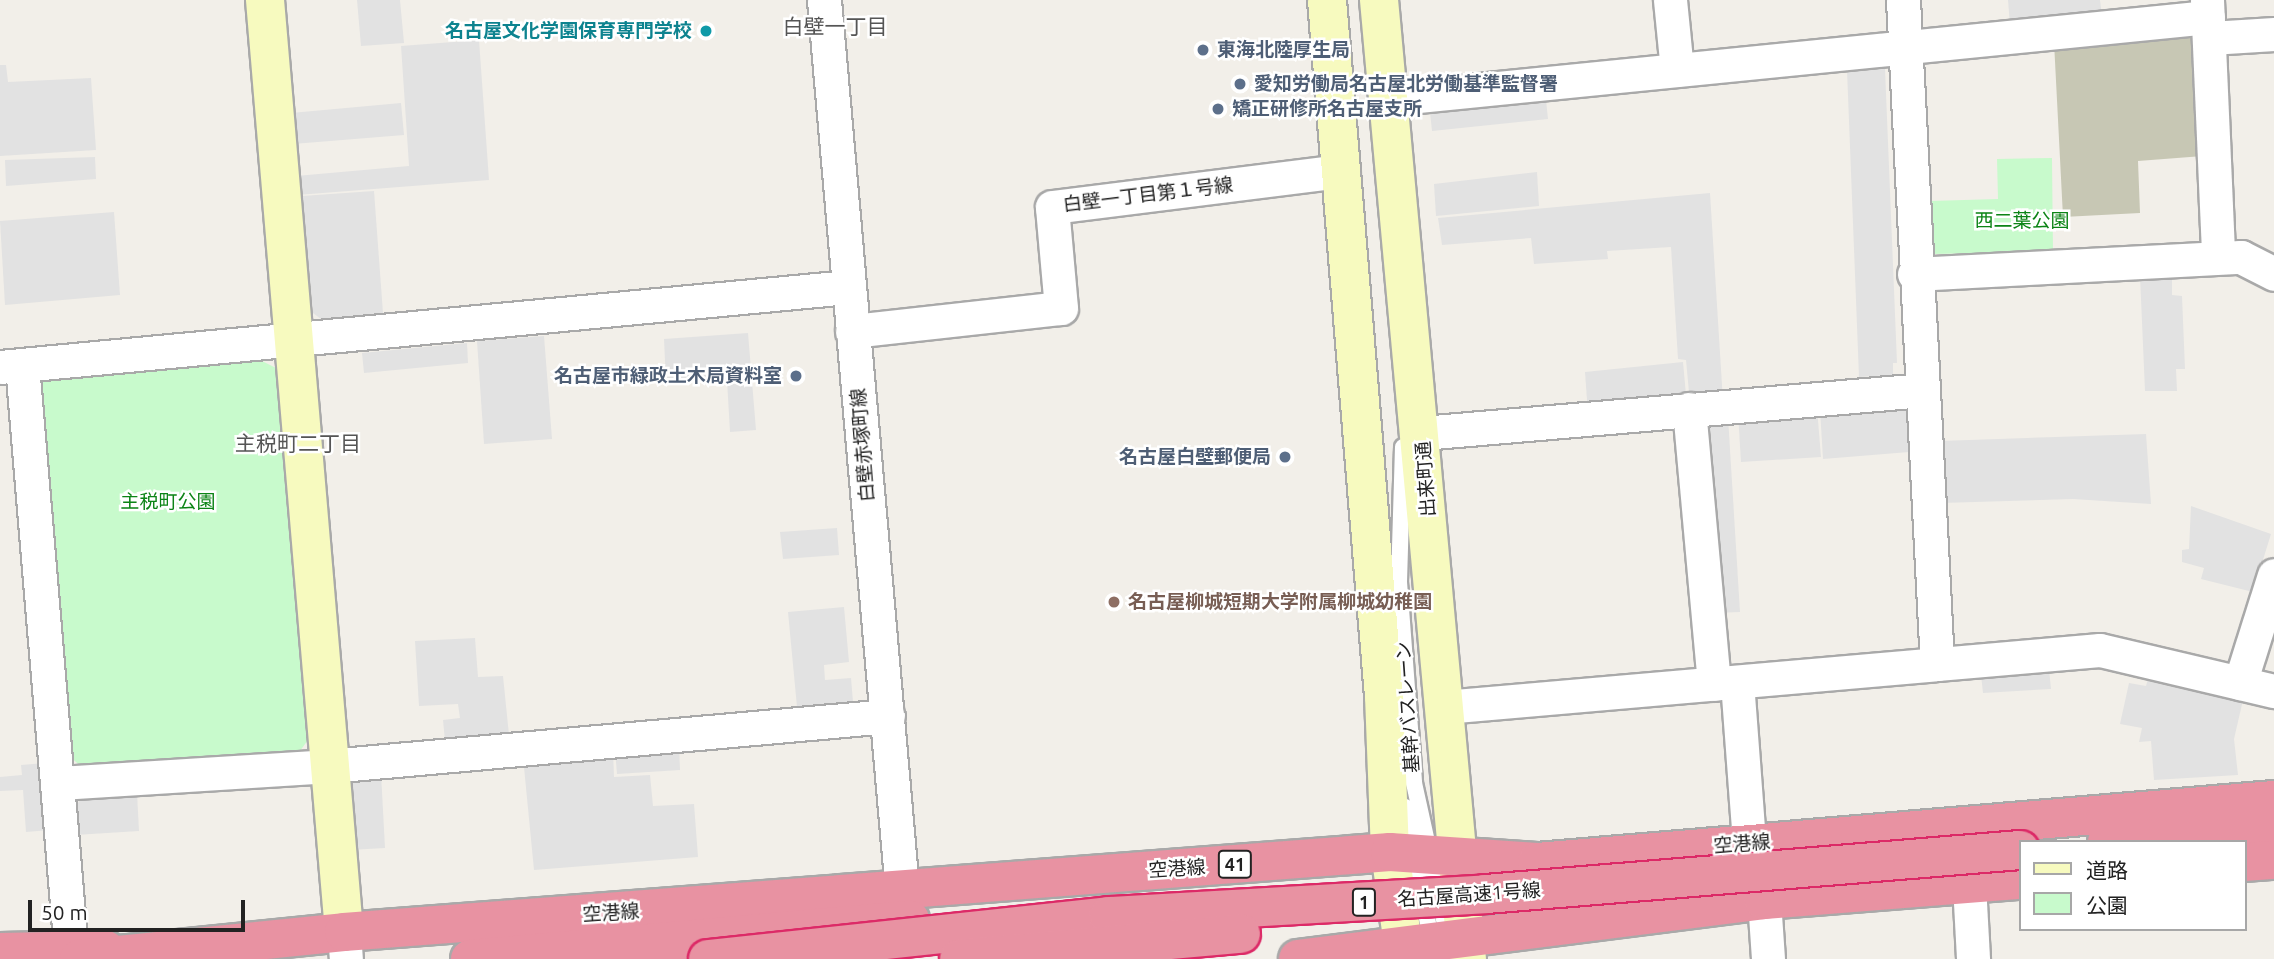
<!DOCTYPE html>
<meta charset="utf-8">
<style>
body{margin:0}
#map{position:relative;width:2274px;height:959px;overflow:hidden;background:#f2efe9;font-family:Ubuntu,"Noto Sans JP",sans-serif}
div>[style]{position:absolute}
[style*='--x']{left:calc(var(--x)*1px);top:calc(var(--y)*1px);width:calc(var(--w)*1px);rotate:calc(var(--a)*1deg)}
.construction>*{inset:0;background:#c7c7b4}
.park>*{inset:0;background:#c8facc}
.parking>*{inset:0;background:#e2e2e2}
.roads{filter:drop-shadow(2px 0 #a9a9a9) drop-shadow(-2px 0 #a9a9a9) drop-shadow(0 2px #a9a9a9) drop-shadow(0 -2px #a9a9a9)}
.lane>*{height:16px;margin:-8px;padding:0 8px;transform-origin:8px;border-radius:8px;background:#fff}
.street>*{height:33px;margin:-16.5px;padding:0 16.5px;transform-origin:16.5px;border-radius:16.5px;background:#fff}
.secondary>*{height:38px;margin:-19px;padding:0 19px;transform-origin:19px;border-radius:19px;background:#f7fabf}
.highway>*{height:38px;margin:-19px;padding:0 19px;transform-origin:19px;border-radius:19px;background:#e892a2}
.bridges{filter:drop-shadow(2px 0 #dc2a67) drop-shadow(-2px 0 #dc2a67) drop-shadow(0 2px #dc2a67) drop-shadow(0 -2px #dc2a67)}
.highway-bridge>*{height:38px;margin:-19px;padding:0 19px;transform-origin:19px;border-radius:19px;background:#e892a2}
.dots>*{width:19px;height:19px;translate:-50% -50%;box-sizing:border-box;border:4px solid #fff;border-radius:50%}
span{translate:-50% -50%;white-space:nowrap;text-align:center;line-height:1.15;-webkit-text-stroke:5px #fff;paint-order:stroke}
.shield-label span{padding:2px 5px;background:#fff;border:2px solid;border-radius:5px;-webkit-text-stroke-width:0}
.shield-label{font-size:18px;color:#222;font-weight:700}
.culture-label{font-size:19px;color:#0d838f;font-weight:700}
.right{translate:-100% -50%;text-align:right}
.service-label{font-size:19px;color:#4e5e75;font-weight:700}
.left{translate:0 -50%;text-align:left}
.street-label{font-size:19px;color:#222}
.park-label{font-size:19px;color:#0c8416}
.education-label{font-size:19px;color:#785e54;font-weight:700}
.neighbourhood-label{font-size:21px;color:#555}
.legend{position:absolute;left:2019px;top:840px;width:228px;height:91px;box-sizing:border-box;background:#fff;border:2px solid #a7a7a7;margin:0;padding:9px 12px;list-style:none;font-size:21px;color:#222}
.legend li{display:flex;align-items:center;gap:14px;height:35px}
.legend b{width:35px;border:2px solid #a7a7a7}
.scale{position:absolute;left:28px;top:900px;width:217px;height:32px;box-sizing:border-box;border:4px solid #222;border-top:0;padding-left:9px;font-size:21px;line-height:24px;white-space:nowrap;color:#222;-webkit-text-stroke:5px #fff;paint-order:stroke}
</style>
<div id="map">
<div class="construction">
<div style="clip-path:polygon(2195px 26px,2203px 156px,2138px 161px,2140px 213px,2063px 217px,2054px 42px)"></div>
</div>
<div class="park">
<div style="clip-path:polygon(2052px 158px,2053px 252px,1931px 254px,1930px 201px,1998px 199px,1997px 159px)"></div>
<div style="clip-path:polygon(260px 360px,278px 369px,308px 740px,297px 755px,83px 768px,69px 756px,37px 391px,44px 375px)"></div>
</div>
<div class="parking">
<div style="clip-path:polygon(357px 0,400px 0,404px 43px,361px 46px)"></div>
<div style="clip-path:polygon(2008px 0,2100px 0,2102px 17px,2010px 25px)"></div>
<div style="clip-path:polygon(479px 40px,489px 180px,297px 195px,296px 176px,409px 166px,401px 46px)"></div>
<div style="clip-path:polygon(0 65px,6px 65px,8px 82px,91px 78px,96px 150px,0 156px)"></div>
<div style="clip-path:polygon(1885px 69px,1897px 363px,1893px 363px,1893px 375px,1859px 377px,1847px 70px)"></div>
<div style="clip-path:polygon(1546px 100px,1548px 119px,1432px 131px,1430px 112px)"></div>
<div style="clip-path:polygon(401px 103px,404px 135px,293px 144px,291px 113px)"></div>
<div style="clip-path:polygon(95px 157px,96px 179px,6px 186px,5px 160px)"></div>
<div style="clip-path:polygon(1537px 172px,1539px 206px,1436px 216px,1434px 184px)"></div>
<div style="clip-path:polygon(374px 191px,383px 313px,321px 319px,313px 313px,302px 196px)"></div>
<div style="clip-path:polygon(1710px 193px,1723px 401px,1690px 403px,1686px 360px,1678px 359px,1671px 247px,1607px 251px,1608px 259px,1534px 264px,1531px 238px,1442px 245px,1438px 218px)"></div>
<div style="clip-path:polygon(114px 212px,120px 295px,5px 305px,0 221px)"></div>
<div style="clip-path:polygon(2140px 276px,2172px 276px,2172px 295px,2182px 296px,2185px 369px,2176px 369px,2177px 391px,2145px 391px)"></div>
<div style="clip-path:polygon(748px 333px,756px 430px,730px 432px,727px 380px,666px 384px,664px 339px)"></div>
<div style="clip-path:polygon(544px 336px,552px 439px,484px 444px,477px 341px)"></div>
<div style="clip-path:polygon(467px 343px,468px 363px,364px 373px,362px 353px)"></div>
<div style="clip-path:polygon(1683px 362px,1687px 406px,1588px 414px,1585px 372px)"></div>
<div style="clip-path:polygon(1817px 408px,1821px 457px,1741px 462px,1738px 413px)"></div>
<div style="clip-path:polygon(1906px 408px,1909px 452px,1823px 459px,1820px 409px)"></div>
<div style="clip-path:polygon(1728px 417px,1740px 612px,1715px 613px,1704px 419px)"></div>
<div style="clip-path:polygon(2146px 434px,2151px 504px,2073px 499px,1941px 503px,1940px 441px)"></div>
<div style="clip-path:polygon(2191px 506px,2271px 534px,2253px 592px,2201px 579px,2204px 568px,2182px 562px,2182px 550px,2189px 549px)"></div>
<div style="clip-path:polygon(837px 528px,839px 555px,783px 559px,780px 532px)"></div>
<div style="clip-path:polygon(844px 607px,849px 662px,824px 665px,825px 680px,851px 678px,853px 702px,797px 707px,788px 612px)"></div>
<div style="clip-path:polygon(475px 638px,478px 677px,503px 676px,509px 735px,445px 741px,443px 720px,460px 718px,458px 704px,419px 706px,415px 641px)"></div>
<div style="clip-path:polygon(2049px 669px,2051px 689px,1983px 693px,1981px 675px)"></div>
<div style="clip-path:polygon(2149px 675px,2243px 700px,2234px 739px,2238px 775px,2154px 780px,2151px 741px,2139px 742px,2142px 728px,2120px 724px,2129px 683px,2146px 686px)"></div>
<div style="clip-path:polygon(679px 745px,680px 770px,617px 774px,615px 750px)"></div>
<div style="clip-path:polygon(613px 750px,614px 777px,650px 775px,653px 806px,694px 804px,698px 857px,534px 870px,523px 757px)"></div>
<div style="clip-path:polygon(45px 763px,50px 830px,26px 832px,23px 790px,0 791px,0 777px,22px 775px,21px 765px)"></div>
<div style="clip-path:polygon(381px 773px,385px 848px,350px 850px,347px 787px,355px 774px)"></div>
<div style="clip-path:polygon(137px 793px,139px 831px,75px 835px,73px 810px,80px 800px)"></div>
</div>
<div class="roads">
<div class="lane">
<div style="--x:1403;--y:447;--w:135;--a:91.7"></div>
<div style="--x:1399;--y:582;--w:202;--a:85.7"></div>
<div style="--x:1414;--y:783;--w:159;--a:77.6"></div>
<div style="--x:1405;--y:807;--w:139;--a:78.8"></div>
</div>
<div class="street">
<div style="--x:824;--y:0;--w:893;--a:84.99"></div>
<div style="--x:1670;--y:0;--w:70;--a:84.3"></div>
<div style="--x:1903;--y:0;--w:665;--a:87.07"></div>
<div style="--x:2207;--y:0;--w:257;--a:87.5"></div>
<div style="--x:2210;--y:38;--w:64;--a:-3.6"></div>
<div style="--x:1388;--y:99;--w:824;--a:-5.71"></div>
<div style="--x:1914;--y:274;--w:327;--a:-3"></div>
<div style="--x:2241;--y:257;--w:37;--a:27"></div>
<div style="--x:852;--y:331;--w:210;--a:-6.3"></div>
<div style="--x:1061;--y:308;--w:101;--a:-95.1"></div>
<div style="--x:1052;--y:207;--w:293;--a:-7.1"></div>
<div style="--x:22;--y:365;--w:588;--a:85.22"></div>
<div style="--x:0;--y:367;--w:852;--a:-5.39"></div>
<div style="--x:1689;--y:409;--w:276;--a:84.8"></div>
<div style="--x:1422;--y:433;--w:499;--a:-4.9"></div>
<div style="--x:1737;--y:682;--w:161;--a:85.7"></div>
<div style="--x:2240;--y:683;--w:113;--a:-72.5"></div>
<div style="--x:1444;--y:707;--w:658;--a:-4.97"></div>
<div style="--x:2100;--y:650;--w:179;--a:13.3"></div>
<div style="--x:60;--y:783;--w:270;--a:-3.6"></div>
<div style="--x:329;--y:766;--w:561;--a:-5.11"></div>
<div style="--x:1969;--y:884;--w:75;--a:86.9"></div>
<div style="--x:1764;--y:900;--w:59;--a:86.1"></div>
<div style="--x:344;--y:932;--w:27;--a:86"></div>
</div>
<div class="secondary">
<div style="--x:265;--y:0;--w:935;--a:85.15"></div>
<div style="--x:1327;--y:0;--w:698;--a:85.32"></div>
<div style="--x:1384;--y:696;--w:156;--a:87.8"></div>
<div style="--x:1390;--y:852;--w:108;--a:82"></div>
<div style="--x:1379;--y:0;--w:963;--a:84.76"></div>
</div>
<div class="highway">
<div style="--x:2107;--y:842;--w:168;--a:-5.1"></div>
<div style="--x:2244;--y:862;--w:30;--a:-4"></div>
<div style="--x:0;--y:952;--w:106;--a:-1.1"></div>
<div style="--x:79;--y:959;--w:266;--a:-5.8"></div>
<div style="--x:344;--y:932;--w:1049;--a:-4.37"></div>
<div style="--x:1390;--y:852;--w:147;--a:3.9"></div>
<div style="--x:1537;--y:862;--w:740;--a:-4.81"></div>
<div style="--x:470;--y:959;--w:442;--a:-5.1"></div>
<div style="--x:1298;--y:959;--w:470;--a:-7.2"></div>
<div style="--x:1764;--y:900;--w:257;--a:-4.5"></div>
</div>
</div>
<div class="bridges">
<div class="highway-bridge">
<div style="--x:708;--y:959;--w:403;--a:-6.1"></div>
<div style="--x:1109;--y:916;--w:378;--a:-3.3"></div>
<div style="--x:1486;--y:894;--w:536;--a:-4.71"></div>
<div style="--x:959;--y:959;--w:283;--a:-5.1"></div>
</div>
</div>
<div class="dots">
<div style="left:706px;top:31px;background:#0f9aa8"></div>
<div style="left:1203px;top:50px;background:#5c6f8a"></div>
<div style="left:1240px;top:84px;background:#5c6f8a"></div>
<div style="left:1218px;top:109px;background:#5c6f8a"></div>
<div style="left:796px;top:376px;background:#5c6f8a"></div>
<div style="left:1285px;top:457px;background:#5c6f8a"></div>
<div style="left:1114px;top:602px;background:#8d6e63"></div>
</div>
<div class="shield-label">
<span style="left:1235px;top:864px">41</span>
<span style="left:1364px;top:902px">1</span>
</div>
<div class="culture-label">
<span class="right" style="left:692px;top:31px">名古屋文化学園保育専門学校</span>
</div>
<div class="service-label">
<span class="left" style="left:1217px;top:50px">東海北陸厚生局</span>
<span class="left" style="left:1254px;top:84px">愛知労働局名古屋北労働基準監督署</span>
<span class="left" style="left:1232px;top:109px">矯正研修所名古屋支所</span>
<span class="right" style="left:782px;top:376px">名古屋市緑政土木局資料室</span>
<span class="right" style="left:1271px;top:457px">名古屋白壁郵便局</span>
</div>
<div class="street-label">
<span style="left:1148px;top:195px;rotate:-7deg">白壁一丁目第１号線</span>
<span style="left:863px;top:445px;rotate:-95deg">白壁赤塚町線</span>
<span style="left:1426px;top:479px;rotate:-94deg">出来町通</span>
<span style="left:1408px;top:707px;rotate:-94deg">基幹バスレーン</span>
<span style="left:1742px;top:844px;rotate:-5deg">空港線</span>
<span style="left:1177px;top:869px;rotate:-4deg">空港線</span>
<span style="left:1469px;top:895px;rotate:-4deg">名古屋高速1号線</span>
<span style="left:611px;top:913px;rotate:-4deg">空港線</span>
</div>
<div class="park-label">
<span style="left:2022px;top:221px">西二葉公園</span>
<span style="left:168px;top:502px">主税町公園</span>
</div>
<div class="education-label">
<span class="left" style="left:1128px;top:602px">名古屋柳城短期大学附属柳城幼稚園</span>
</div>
<div class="neighbourhood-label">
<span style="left:835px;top:26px">白壁一丁目</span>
<span style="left:298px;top:443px">主税町二丁目</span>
</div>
<ul class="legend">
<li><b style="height:9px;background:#f7fabf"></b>道路</li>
<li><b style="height:19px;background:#c8facc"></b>公園</li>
</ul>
<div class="scale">50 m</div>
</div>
